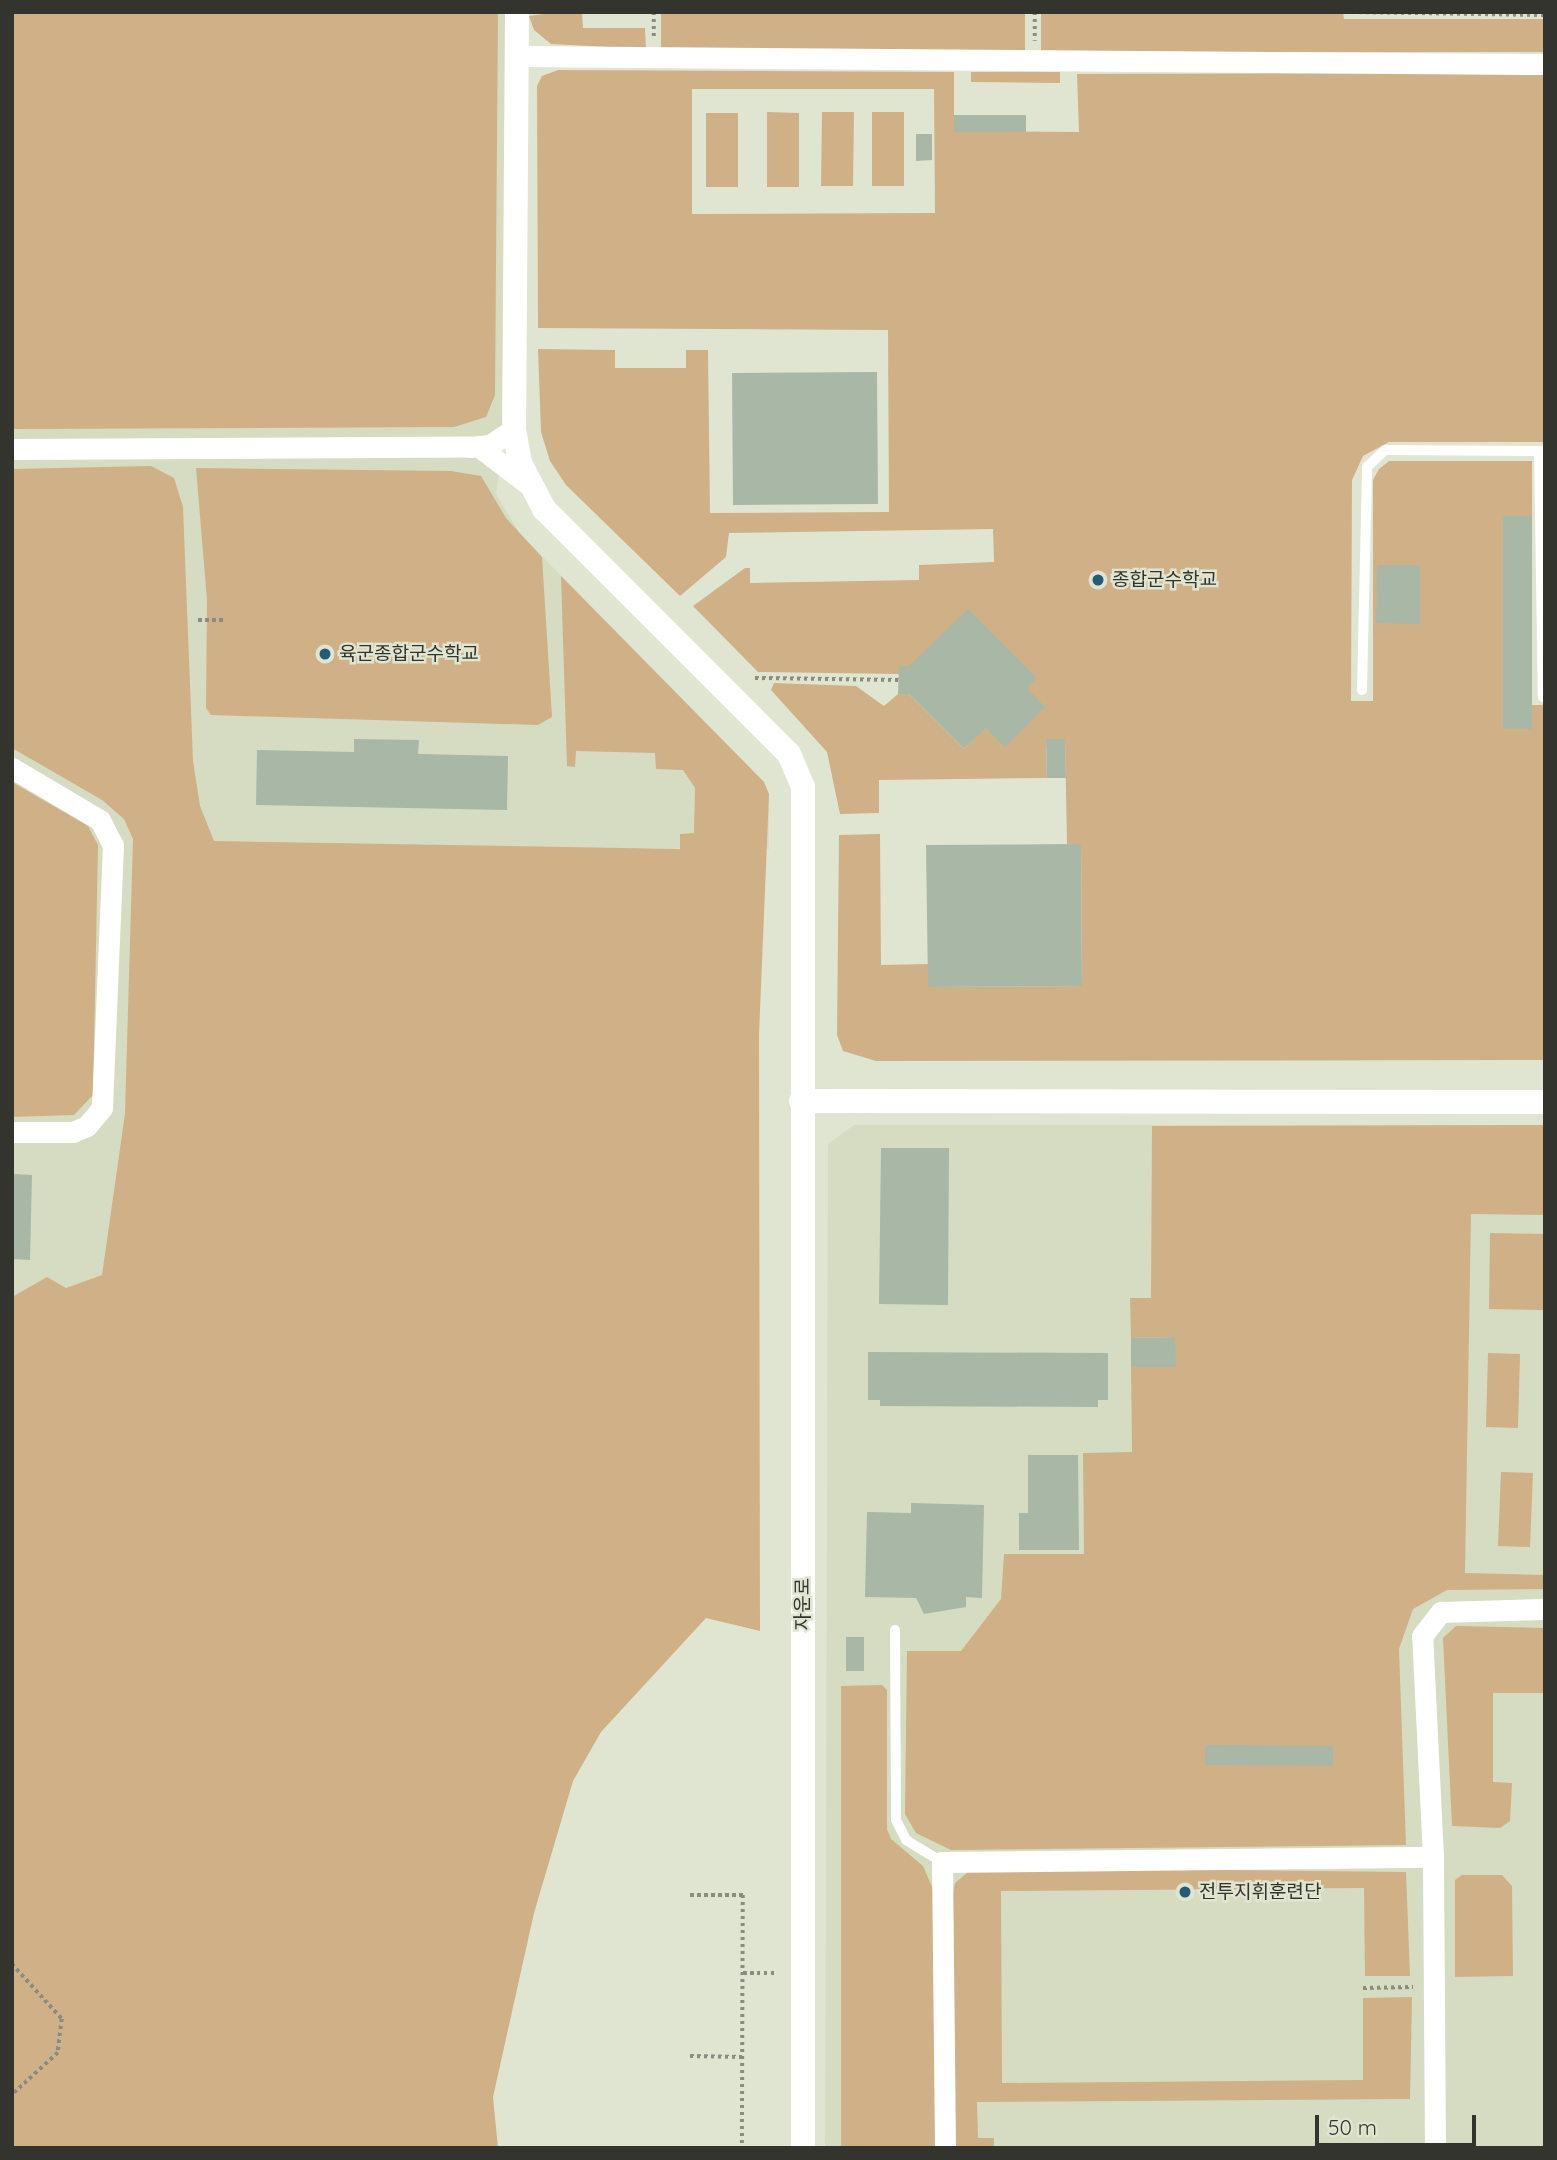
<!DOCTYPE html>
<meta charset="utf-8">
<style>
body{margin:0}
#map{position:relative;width:1557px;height:2160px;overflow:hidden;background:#e0e5d1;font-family:Quicksand,"Noto Sans KR",sans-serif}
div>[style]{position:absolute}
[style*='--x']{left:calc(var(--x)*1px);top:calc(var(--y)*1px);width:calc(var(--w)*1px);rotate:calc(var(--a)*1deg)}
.built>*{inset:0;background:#d5dcc1}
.green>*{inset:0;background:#d0b087}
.building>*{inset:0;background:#a9b7a7}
.path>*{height:3.5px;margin-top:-1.75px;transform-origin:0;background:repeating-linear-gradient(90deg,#898c7e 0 3.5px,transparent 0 7px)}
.service>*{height:10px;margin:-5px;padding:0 5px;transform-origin:5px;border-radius:5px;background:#fff}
.minor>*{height:21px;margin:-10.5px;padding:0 10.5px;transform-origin:10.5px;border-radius:10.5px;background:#fff}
.tertiary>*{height:24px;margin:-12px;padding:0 12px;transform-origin:12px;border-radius:12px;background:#fff}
.dots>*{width:19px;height:19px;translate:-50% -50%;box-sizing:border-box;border:4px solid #e0e5d1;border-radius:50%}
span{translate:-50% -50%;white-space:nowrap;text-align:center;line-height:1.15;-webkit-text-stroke:5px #e0e5d1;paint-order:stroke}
.poi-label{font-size:19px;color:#33342d}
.left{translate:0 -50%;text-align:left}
.street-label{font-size:19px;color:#33342d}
.frame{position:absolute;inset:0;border:14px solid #33342d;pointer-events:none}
.scale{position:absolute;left:1315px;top:2115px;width:161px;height:32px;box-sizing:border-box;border:4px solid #33342d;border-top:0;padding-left:9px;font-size:21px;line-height:24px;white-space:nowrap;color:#33342d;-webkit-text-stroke:5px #e0e5d1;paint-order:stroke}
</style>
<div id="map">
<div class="built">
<div style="clip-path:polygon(12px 12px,510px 12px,506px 421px,496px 494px,521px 535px,764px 782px,769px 794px,769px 849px,613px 848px,125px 1113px,102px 1275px,66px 1288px,47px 1277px,12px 1297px)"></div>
<div style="clip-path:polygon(854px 1125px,1545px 1125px,1545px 2148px,825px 2148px,828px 1144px)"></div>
</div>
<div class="green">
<div style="clip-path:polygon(12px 12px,498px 12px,495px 395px,486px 417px,454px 427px,12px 429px)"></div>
<div style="clip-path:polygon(558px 12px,582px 12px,583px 28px,645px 28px,646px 49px,551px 44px,534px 30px,529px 16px)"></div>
<div style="clip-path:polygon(661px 12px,1025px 12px,1025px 51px,661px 49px)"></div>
<div style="clip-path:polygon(1041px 12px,1343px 12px,1344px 19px,1545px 19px,1545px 52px,1041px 52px)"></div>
<div style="clip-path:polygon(evenodd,558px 70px,954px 72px,954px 131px,1079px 132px,1077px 74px,1545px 73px,1545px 442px,1389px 442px,1363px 456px,1352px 480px,1351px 701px,1373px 701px,1373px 480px,1379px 469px,1389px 461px,1532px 461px,1532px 516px,1503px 517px,1503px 728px,1532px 705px,1545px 705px,1545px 1060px,876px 1061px,843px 1051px,837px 1035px,839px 835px,880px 834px,881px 965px,928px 964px,928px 987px,1082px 986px,1081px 844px,1067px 844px,1065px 739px,1046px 739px,1047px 778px,879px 780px,879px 813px,840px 814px,827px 752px,771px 690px,774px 683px,856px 686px,884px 706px,898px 694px,909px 694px,964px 749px,1036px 678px,909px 666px,899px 666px,899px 674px,758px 672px,693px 606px,745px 568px,750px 568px,750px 583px,919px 580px,919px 565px,994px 562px,993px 529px,729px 533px,726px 557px,680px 596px,566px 485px,550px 461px,541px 432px,538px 349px,615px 350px,615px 368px,686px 368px,686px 350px,708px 350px,710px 513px,889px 512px,888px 330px,538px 328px,537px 86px,542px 76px,558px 70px,692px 89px,934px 89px,935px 213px,692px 214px,692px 89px)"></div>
<div style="clip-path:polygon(971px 72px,1060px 72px,1060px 83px,971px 82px)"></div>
<div style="clip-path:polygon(767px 112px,799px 113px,799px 187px,767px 187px)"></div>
<div style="clip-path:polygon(822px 112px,854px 112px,853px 186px,821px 186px)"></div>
<div style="clip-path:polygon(872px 112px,904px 112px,904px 186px,872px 186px)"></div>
<div style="clip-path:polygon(706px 113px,738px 113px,738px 187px,706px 187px)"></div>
<div style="clip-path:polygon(151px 466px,174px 478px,183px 507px,193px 761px,200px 806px,214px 841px,680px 849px,680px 834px,694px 833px,695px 788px,683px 770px,656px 769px,655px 753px,576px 751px,575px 767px,567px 766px,561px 576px,764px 782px,769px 794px,759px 1035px,760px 1631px,706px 1618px,601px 1732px,573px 1781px,534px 1913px,493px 2097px,498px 2148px,12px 2148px,12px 1297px,47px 1277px,66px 1288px,102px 1275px,125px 1113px,133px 839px,124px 819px,102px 800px,12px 748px,12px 469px)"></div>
<div style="clip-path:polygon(196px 468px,451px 471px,481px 476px,506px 518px,542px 557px,552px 717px,538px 725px,211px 715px,206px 708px,207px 600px)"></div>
<div style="clip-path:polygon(12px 782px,88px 826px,98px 845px,93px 1095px,74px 1115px,12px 1117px)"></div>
<div style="clip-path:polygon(1545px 1125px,1545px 1215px,1471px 1214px,1465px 1573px,1545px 1575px,1545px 1589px,1447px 1590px,1413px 1609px,1399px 1649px,1406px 1845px,951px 1850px,916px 1833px,905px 1814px,907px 1651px,961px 1651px,1001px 1599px,1004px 1554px,1084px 1554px,1083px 1453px,1132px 1452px,1131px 1367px,1175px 1366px,1175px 1337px,1131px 1338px,1130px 1298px,1151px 1298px,1152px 1126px)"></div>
<div style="clip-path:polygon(1490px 1233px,1545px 1234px,1545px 1310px,1489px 1309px)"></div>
<div style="clip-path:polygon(1488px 1353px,1520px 1354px,1518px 1428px,1486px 1427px)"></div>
<div style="clip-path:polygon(1501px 1472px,1533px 1473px,1530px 1547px,1498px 1546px)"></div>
<div style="clip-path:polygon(1456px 1626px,1545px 1628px,1545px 1693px,1493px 1693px,1493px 1782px,1512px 1783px,1510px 1821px,1500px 1828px,1452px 1826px,1443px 1638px)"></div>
<div style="clip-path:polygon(882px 1685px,887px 1690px,887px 1829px,891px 1839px,923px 1866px,933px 1889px,936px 2148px,841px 2148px,841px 1686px)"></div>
<div style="clip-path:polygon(974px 1867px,1406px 1872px,1410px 1976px,1365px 1976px,1364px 1888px,1001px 1891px,1002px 2083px,1363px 2080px,1363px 1998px,1412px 1997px,1410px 2099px,977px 2102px,978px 2138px,994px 2138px,994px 2148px,952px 2148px,952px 1898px,955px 1883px)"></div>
<div style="clip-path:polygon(1462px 1875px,1502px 1875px,1512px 1886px,1513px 1976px,1455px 1977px,1455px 1880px)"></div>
</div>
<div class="building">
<div style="clip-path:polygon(954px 115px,1026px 115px,1026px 132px,954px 132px)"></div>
<div style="clip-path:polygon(916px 134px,932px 134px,932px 160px,916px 161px)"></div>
<div style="clip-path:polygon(877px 372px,878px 504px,733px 505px,732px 373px)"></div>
<div style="clip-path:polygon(1503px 516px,1532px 516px,1532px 729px,1503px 729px)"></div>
<div style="clip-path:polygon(1377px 565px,1420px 565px,1420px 624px,1376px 623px)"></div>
<div style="clip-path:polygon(968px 609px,1037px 678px,1027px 688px,1045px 707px,1005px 747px,986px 728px,964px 749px,909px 694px,898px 694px,899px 666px,909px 666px)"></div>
<div style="clip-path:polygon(354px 739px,419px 740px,418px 754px,508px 756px,507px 810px,256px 805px,257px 750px,354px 752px)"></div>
<div style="clip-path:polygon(1046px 739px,1065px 739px,1066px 778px,1047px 778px)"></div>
<div style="clip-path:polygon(1081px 844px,1082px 986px,928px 987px,926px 845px)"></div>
<div style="clip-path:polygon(881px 1148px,949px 1148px,948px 1305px,879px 1304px)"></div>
<div style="clip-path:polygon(12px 1174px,32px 1175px,30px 1260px,12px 1259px)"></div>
<div style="clip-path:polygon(1175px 1337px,1176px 1367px,1131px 1367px,1131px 1338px)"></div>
<div style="clip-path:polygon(868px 1352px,1108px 1353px,1108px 1400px,1098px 1400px,1098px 1407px,880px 1406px,880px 1400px,868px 1400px)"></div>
<div style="clip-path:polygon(1028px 1455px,1078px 1455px,1079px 1550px,1019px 1550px,1019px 1513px,1028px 1513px)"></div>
<div style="clip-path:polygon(911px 1503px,984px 1505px,982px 1598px,966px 1597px,966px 1607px,924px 1614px,916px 1598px,865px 1597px,867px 1512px,911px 1513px)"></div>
<div style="clip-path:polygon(846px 1637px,864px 1637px,864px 1671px,846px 1671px)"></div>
<div style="clip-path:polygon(1205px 1745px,1333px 1746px,1333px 1766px,1205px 1765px)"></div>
</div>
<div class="path">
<div style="--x:654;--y:12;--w:26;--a:90"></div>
<div style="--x:1035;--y:12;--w:29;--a:90"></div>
<div style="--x:1352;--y:12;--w:193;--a:0.9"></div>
<div style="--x:198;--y:620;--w:26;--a:0"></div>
<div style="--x:755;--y:678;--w:144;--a:0.8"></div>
<div style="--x:12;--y:1762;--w:21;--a:90"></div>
<div style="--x:690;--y:1895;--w:53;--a:0"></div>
<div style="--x:743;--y:1895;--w:253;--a:90.2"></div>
<div style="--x:12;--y:1964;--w:74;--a:47.7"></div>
<div style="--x:62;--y:2019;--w:34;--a:97"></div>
<div style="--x:58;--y:2053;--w:62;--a:137.6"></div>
<div style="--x:743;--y:1973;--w:31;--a:0"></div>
<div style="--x:1363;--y:1988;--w:50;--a:-1.1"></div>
<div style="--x:690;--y:2056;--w:52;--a:1.1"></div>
</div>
<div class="service">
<div style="--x:1539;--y:451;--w:246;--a:89.1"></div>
<div style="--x:1362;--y:690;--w:223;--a:-88.7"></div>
<div style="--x:1367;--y:467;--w:25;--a:-43"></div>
<div style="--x:1385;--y:450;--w:160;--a:0.4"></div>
<div style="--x:895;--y:1630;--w:190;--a:89.7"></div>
<div style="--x:896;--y:1820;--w:22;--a:63"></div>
<div style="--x:906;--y:1840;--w:42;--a:31.4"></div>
</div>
<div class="minor">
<div style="--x:516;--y:56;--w:1029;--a:0.45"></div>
<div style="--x:479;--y:447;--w:61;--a:37.1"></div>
<div style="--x:12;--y:449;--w:458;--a:-0.3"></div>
<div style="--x:470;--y:447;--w:20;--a:-6"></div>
<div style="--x:490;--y:445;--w:29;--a:-34"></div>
<div style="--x:12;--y:768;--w:102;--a:30.6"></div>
<div style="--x:100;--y:820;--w:28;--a:63"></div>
<div style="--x:113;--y:845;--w:263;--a:92.4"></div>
<div style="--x:102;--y:1108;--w:23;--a:130"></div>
<div style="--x:87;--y:1126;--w:15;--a:157"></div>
<div style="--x:73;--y:1132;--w:61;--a:180"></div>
<div style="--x:945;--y:2148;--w:286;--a:-90.6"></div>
<div style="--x:942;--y:1862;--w:491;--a:-0.6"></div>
<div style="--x:1435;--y:2148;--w:291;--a:-90.4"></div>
<div style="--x:1433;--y:1857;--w:221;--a:-92.8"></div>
<div style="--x:1422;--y:1636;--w:31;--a:-52"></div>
<div style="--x:1441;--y:1612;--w:104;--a:-1.7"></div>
</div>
<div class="tertiary">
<div style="--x:517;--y:12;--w:417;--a:90.4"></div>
<div style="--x:514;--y:429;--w:35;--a:80"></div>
<div style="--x:520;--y:463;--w:52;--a:62.4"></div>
<div style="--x:544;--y:509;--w:346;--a:45"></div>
<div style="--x:789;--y:754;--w:36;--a:67"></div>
<div style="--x:803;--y:787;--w:1361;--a:90"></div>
<div style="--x:801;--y:1101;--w:744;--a:0.08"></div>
</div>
<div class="dots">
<div style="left:1098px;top:580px;background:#245c76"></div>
<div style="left:325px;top:654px;background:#245c76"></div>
<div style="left:1185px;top:1892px;background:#245c76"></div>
</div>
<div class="poi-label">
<span class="left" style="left:1112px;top:580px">종합군수학교</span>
<span class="left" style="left:339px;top:654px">육군종합군수학교</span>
<span class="left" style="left:1199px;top:1892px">전투지휘훈련단</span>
</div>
<div class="street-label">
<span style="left:803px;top:1604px;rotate:-90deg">자운로</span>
</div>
<div class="frame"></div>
<div class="scale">50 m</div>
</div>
